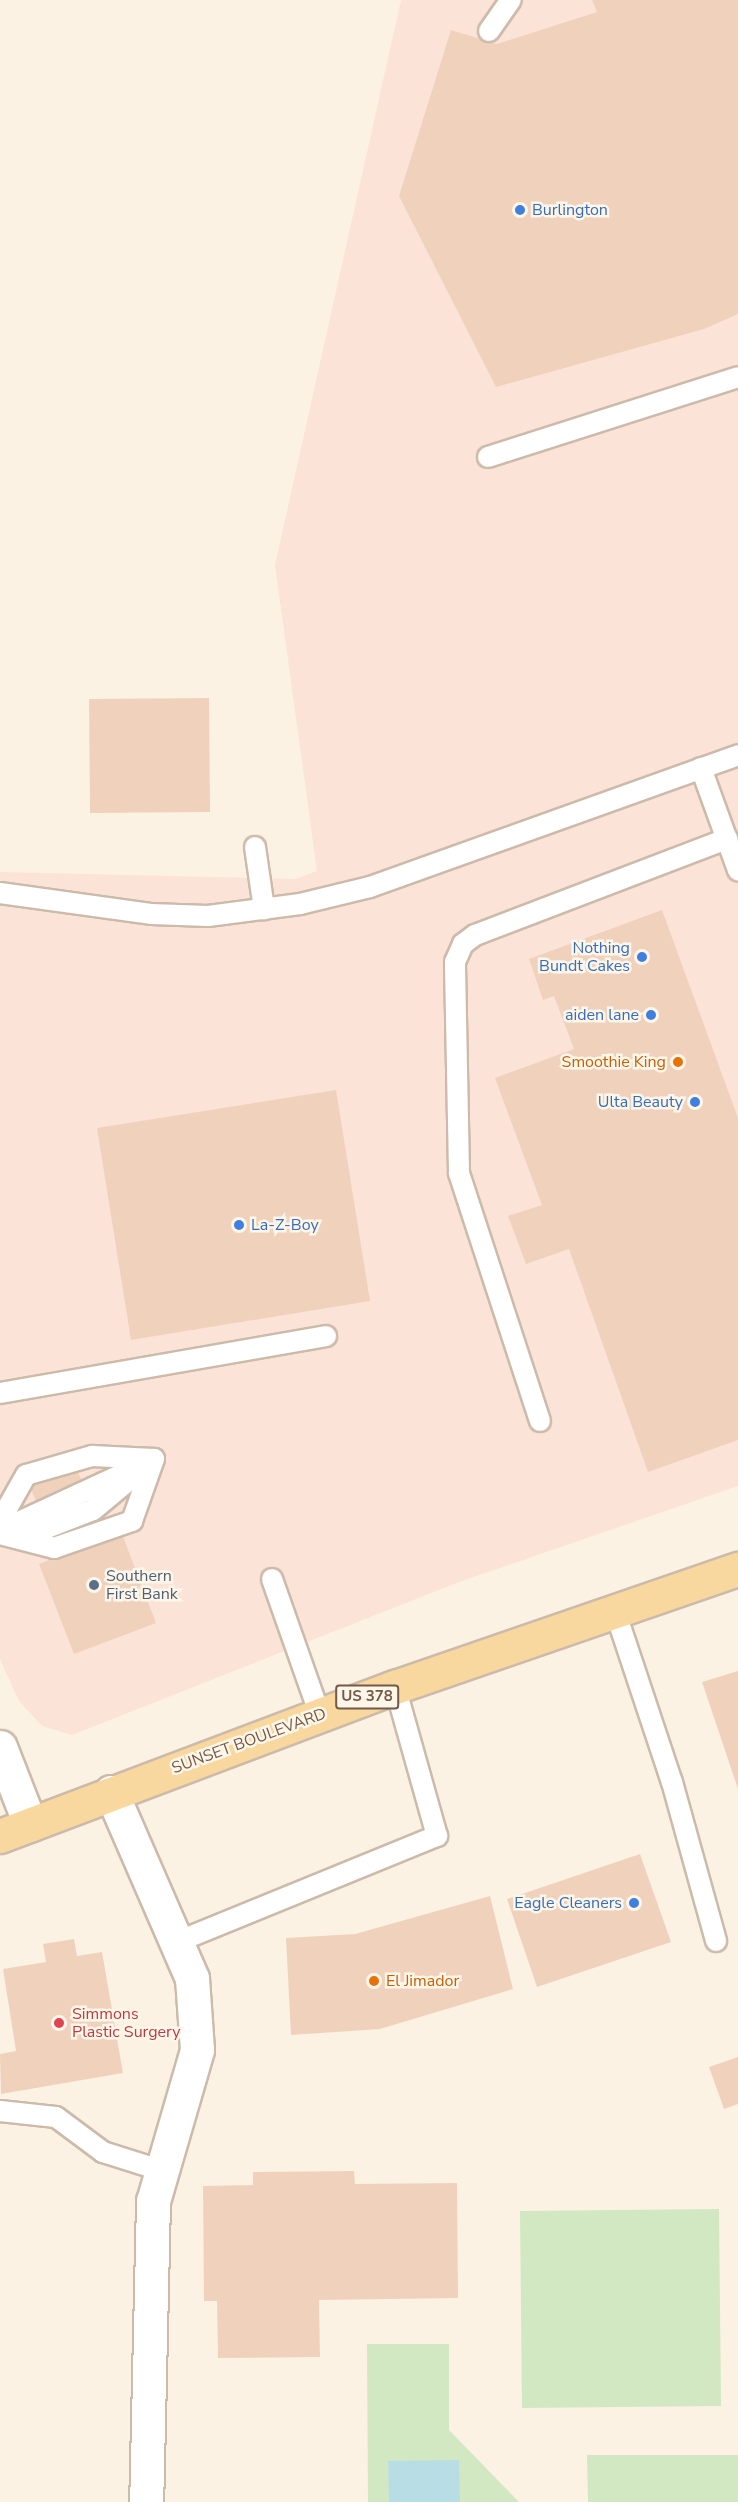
<!DOCTYPE html>
<style>
body{margin:0}
#map{position:relative;width:738px;height:2502px;overflow:hidden;background:#fbf2e3;font-family:"Nunito Sans",sans-serif}
div>[style]{position:absolute}
[style*='--x']{left:calc(var(--x)*1px);top:calc(var(--y)*1px);width:calc(var(--w)*1px);rotate:calc(var(--a)*1deg)}
.commercial>*{inset:0;background:#fbe3d7}
.green>*{inset:0;background:#d1e8c3}
.water>*{inset:0;background:#b9dde4}
.building>*{inset:0;background:#f0d2bc}
.roads{filter:drop-shadow(2px 0 #ccbaaa) drop-shadow(-2px 0 #ccbaaa) drop-shadow(0 2px #ccbaaa) drop-shadow(0 -2px #ccbaaa)}
.service>*{height:20px;margin:-10px;padding:0 10px;transform-origin:10px;border-radius:10px;background:#fff}
.minor>*{height:33px;margin:-16.5px;padding:0 16.5px;transform-origin:16.5px;border-radius:16.5px;background:#fff}
.primary>*{height:33px;margin:-16.5px;padding:0 16.5px;transform-origin:16.5px;border-radius:16.5px;background:#f8d89e}
.dots>*{width:16px;height:16px;translate:-50% -50%;box-sizing:border-box;border:3px solid #fef7e9;border-radius:50%}
span{translate:-50% -50%;white-space:nowrap;text-align:center;line-height:1.15;-webkit-text-stroke:5px #fef7e9;paint-order:stroke}
.shield-label span{padding:2px 4px;background:#fef7e9;border:2px solid;border-radius:4px;-webkit-text-stroke-width:0}
.shield-label{font-size:15px;color:#72594a;font-weight:700}
.shop-label{font-size:16px;color:#366cbe}
.left{translate:0 -50%;text-align:left}
.right{translate:-100% -50%;text-align:right}
.food-label{font-size:16px;color:#c56008}
.service-label{font-size:16px;color:#4e5e75}
.street-label{font-size:16px;color:#72594a}
.health-label{font-size:16px;color:#be3a42}
</style>
<div id="map">
<div class="commercial">
<div style="clip-path:polygon(401px 0,738px 0,738px 1486px,459px 1582px,72px 1735px,42px 1726px,19px 1701px,0 1659px,0 872px,296px 879px,317px 871px,275px 565px)"></div>
</div>
<div class="green">
<div style="clip-path:polygon(719px 2209px,721px 2406px,522px 2408px,520px 2211px)"></div>
<div style="clip-path:polygon(367px 2344px,449px 2344px,449px 2430px,519px 2502px,368px 2502px)"></div>
<div style="clip-path:polygon(587px 2455px,738px 2455px,738px 2502px,588px 2502px)"></div>
</div>
<div class="water">
<div style="clip-path:polygon(459px 2460px,460px 2502px,389px 2502px,388px 2461px)"></div>
</div>
<div class="building">
<div style="clip-path:polygon(592px 0,738px 0,738px 314px,704px 329px,496px 387px,399px 196px,451px 30px,497px 44px,597px 12px)"></div>
<div style="clip-path:polygon(209px 698px,210px 812px,90px 813px,89px 699px)"></div>
<div style="clip-path:polygon(662px 910px,738px 1118px,738px 1440px,648px 1472px,569px 1249px,526px 1264px,508px 1216px,542px 1205px,495px 1078px,574px 1049px,554px 996px,543px 1000px,529px 959px)"></div>
<div style="clip-path:polygon(336px 1090px,370px 1301px,131px 1340px,97px 1128px)"></div>
<div style="clip-path:polygon(77px 1469px,105px 1541px,122px 1534px,156px 1623px,74px 1654px,39px 1564px,57px 1557px,30px 1486px)"></div>
<div style="clip-path:polygon(738px 1671px,738px 1789px,702px 1682px)"></div>
<div style="clip-path:polygon(640px 1854px,671px 1942px,537px 1987px,507px 1899px)"></div>
<div style="clip-path:polygon(490px 1896px,513px 1989px,380px 2029px,291px 2035px,286px 1938px,355px 1934px)"></div>
<div style="clip-path:polygon(74px 1939px,77px 1956px,102px 1952px,123px 2073px,1px 2094px,0 2054px,16px 2051px,3px 1969px,46px 1962px,43px 1944px)"></div>
<div style="clip-path:polygon(738px 2057px,738px 2104px,724px 2109px,709px 2067px)"></div>
<div style="clip-path:polygon(354px 2171px,355px 2184px,457px 2183px,458px 2298px,319px 2300px,320px 2357px,218px 2358px,217px 2301px,204px 2301px,203px 2186px,253px 2185px,253px 2172px)"></div>
</div>
<div class="roads">
<div class="service">
<div style="--x:489;--y:31;--w:38;--a:-55"></div>
<div style="--x:488;--y:457;--w:262;--a:-17.7"></div>
<div style="--x:701;--y:768;--w:109;--a:70.1"></div>
<div style="--x:255;--y:847;--w:63;--a:81.7"></div>
<div style="--x:0;--y:893;--w:152;--a:7.9"></div>
<div style="--x:151;--y:914;--w:57;--a:2"></div>
<div style="--x:208;--y:916;--w:93;--a:-7.4"></div>
<div style="--x:300;--y:904;--w:72;--a:-13.7"></div>
<div style="--x:370;--y:887;--w:391;--a:-19.7"></div>
<div style="--x:0;--y:1393;--w:331;--a:-9.9"></div>
<div style="--x:540;--y:1421;--w:261;--a:-108.1"></div>
<div style="--x:459;--y:1173;--w:211;--a:-91.1"></div>
<div style="--x:455;--y:962;--w:20;--a:-66"></div>
<div style="--x:463;--y:944;--w:15;--a:-37"></div>
<div style="--x:475;--y:935;--w:270;--a:-20.9"></div>
<div style="--x:0;--y:1521;--w:53;--a:-60.5"></div>
<div style="--x:26;--y:1475;--w:69;--a:-16.1"></div>
<div style="--x:92;--y:1456;--w:62;--a:2.8"></div>
<div style="--x:10;--y:1526;--w:129;--a:-24.8"></div>
<div style="--x:11;--y:1531;--w:36;--a:-5"></div>
<div style="--x:47;--y:1528;--w:49;--a:-21.4"></div>
<div style="--x:93;--y:1510;--w:77;--a:-39.7"></div>
<div style="--x:0;--y:1534;--w:56;--a:14.5"></div>
<div style="--x:54;--y:1548;--w:83;--a:-19.1"></div>
<div style="--x:132;--y:1521;--w:66;--a:-70.5"></div>
<div style="--x:272;--y:1579;--w:144;--a:70.6"></div>
<div style="--x:615;--y:1611;--w:180;--a:71.6"></div>
<div style="--x:672;--y:1782;--w:165;--a:74.5"></div>
<div style="--x:177;--y:1942;--w:281;--a:-22.2"></div>
<div style="--x:437;--y:1836;--w:155;--a:-105.7"></div>
<div style="--x:0;--y:2111;--w:56;--a:6.1"></div>
<div style="--x:56;--y:2117;--w:59;--a:36.7"></div>
<div style="--x:103;--y:2152;--w:63;--a:17.6"></div>
</div>
<div class="minor">
<div style="--x:0;--y:1747;--w:83;--a:68.7"></div>
<div style="--x:111;--y:1792;--w:203;--a:66.5"></div>
<div style="--x:192;--y:1978;--w:72;--a:86"></div>
<div style="--x:197;--y:2050;--w:157;--a:106.2"></div>
<div style="--x:153;--y:2201;--w:301;--a:91.3"></div>
</div>
<div class="primary">
<div style="--x:0;--y:1836;--w:422;--a:-20.7"></div>
<div style="--x:395;--y:1687;--w:363;--a:-19"></div>
</div>
</div>
<div class="dots">
<div style="left:520px;top:210px;background:#3f7fe0"></div>
<div style="left:642px;top:957px;background:#3f7fe0"></div>
<div style="left:651px;top:1015px;background:#3f7fe0"></div>
<div style="left:678px;top:1062px;background:#e8710a"></div>
<div style="left:695px;top:1102px;background:#3f7fe0"></div>
<div style="left:239px;top:1225px;background:#3f7fe0"></div>
<div style="left:94px;top:1585px;background:#5c6f8a"></div>
<div style="left:634px;top:1903px;background:#3f7fe0"></div>
<div style="left:374px;top:1981px;background:#e8710a"></div>
<div style="left:59px;top:2023px;background:#e0444e"></div>
</div>
<div class="shield-label">
<span style="left:367px;top:1697px">US 378</span>
</div>
<div class="shop-label">
<span class="left" style="left:532px;top:210px">Burlington</span>
<span class="right" style="left:630px;top:957px">Nothing<br>Bundt Cakes</span>
<span class="right" style="left:639px;top:1015px">aiden lane</span>
<span class="right" style="left:683px;top:1102px">Ulta Beauty</span>
<span class="left" style="left:251px;top:1225px">La-Z-Boy</span>
<span class="right" style="left:622px;top:1903px">Eagle Cleaners</span>
</div>
<div class="food-label">
<span class="right" style="left:666px;top:1062px">Smoothie King</span>
<span class="left" style="left:386px;top:1981px">El Jimador</span>
</div>
<div class="service-label">
<span class="left" style="left:106px;top:1585px">Southern<br>First Bank</span>
</div>
<div class="street-label">
<span style="left:249px;top:1741px;rotate:-20deg">SUNSET BOULEVARD</span>
</div>
<div class="health-label">
<span class="left" style="left:72px;top:2023px">Simmons<br>Plastic Surgery</span>
</div>
</div>
